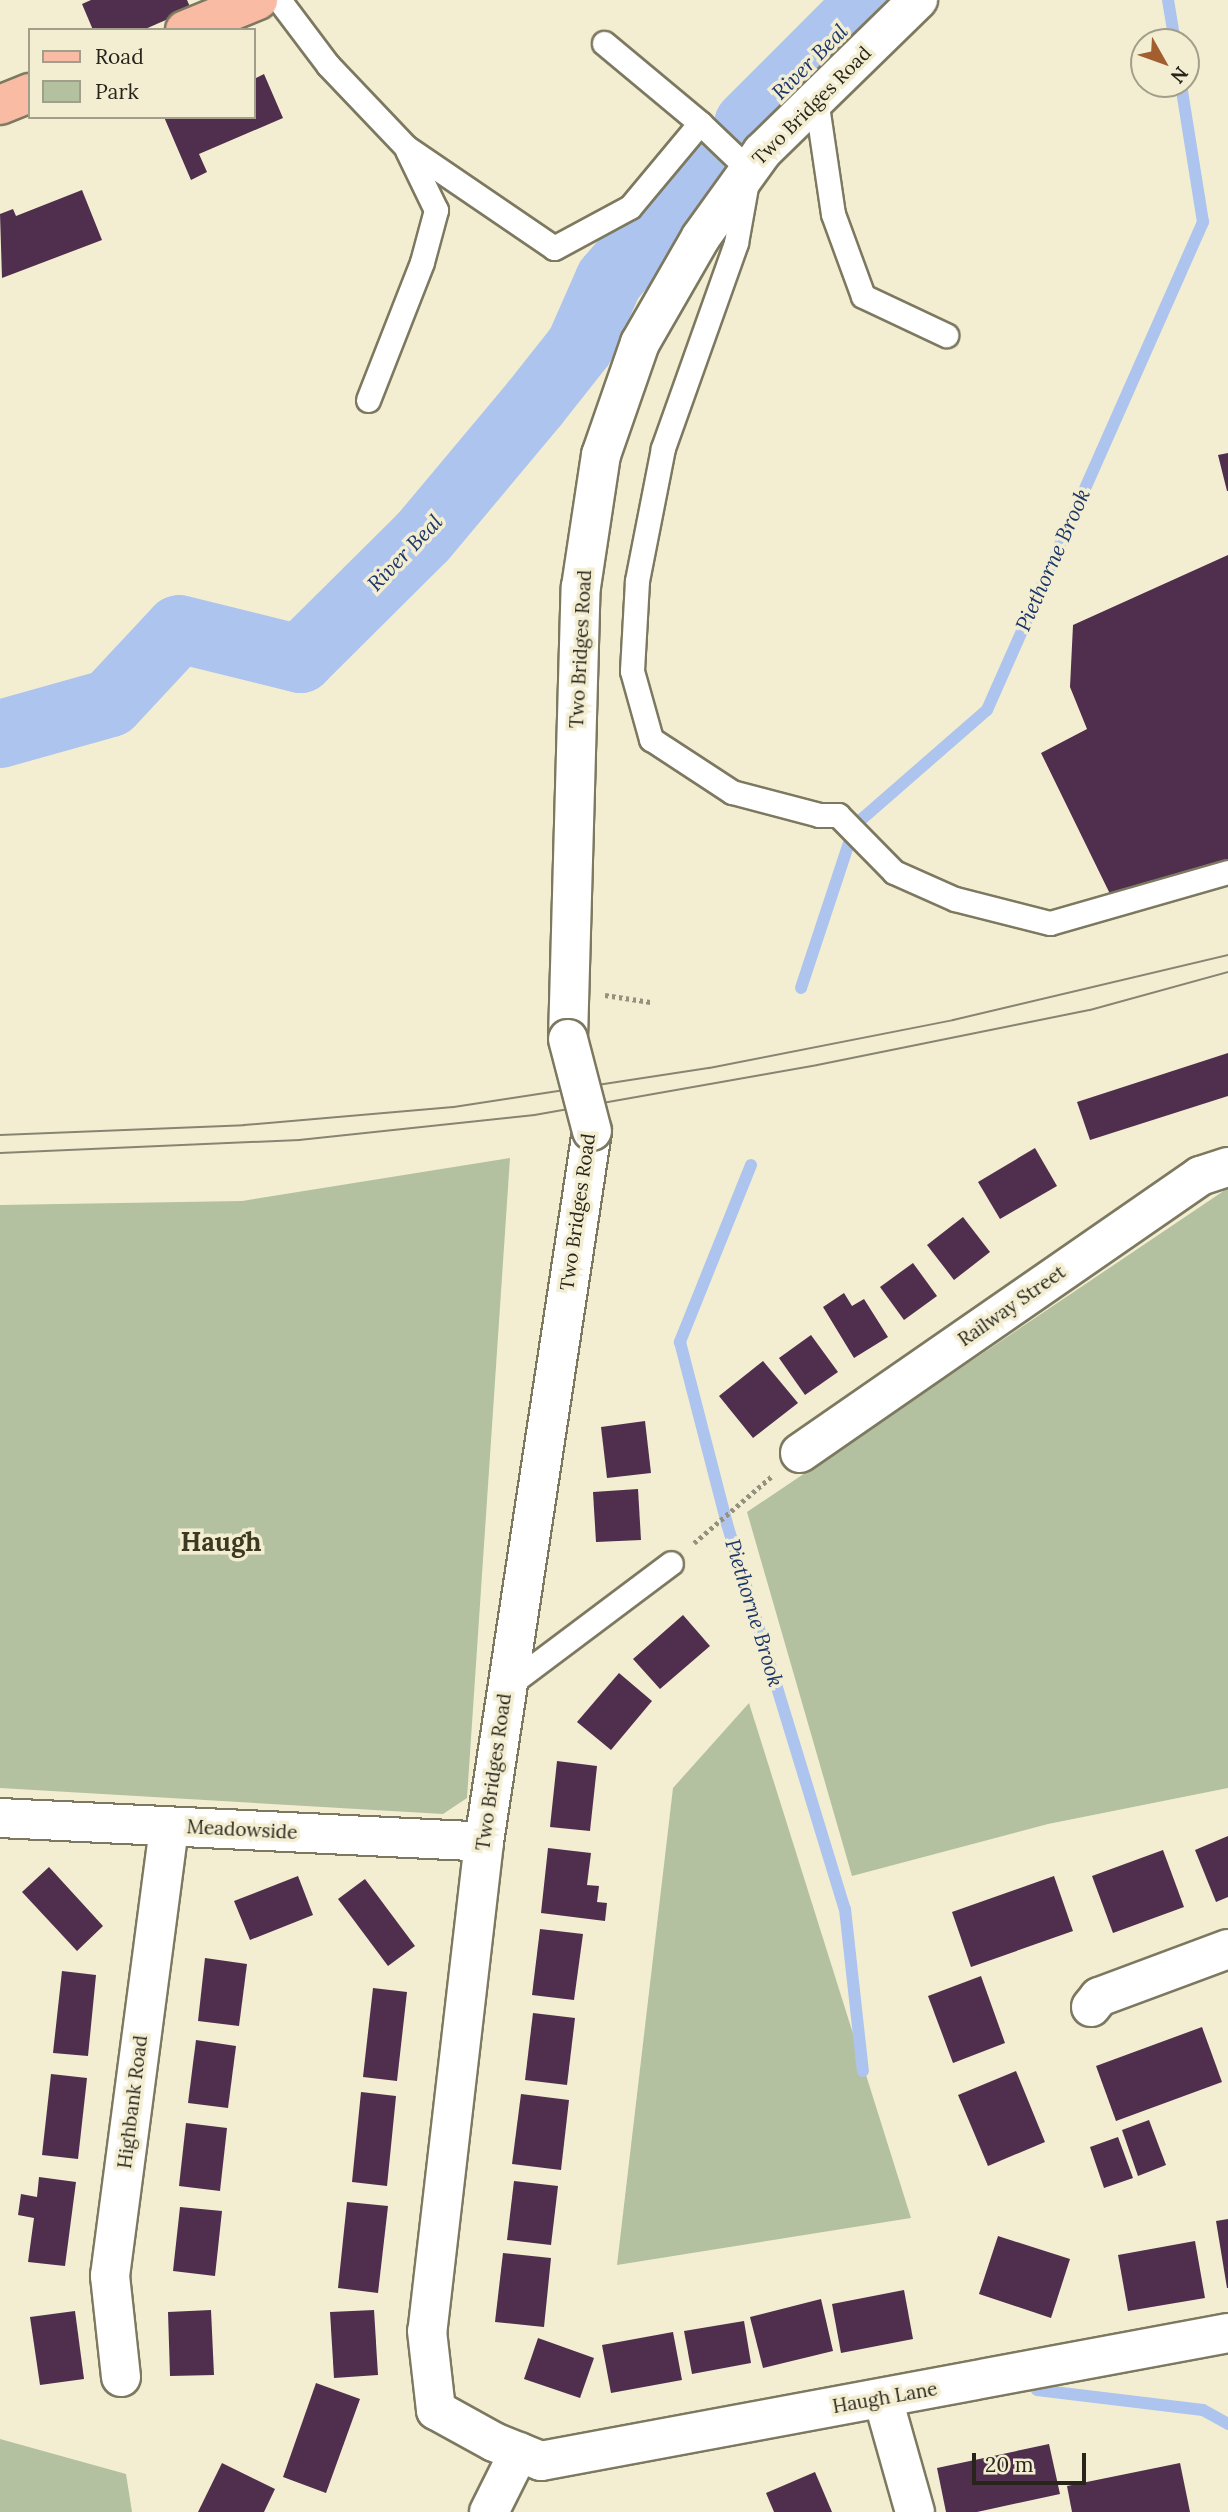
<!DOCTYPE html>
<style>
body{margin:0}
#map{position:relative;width:1228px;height:2512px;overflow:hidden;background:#f3eed2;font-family:Lora,serif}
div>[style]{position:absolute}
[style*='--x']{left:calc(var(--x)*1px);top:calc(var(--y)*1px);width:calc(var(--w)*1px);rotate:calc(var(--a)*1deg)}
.green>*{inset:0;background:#b3c1a1}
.stream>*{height:12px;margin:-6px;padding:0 6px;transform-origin:6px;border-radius:6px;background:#adc4ef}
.river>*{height:68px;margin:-34px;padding:0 34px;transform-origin:34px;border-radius:34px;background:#adc4ef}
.building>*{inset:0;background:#4f2f4d}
.path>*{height:4.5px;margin-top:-2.25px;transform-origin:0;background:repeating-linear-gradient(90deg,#94917d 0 3.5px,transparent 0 7px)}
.roads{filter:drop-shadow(2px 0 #7d7960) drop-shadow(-2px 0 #7d7960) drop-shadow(0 2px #7d7960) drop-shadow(0 -2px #7d7960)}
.service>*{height:23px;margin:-11.5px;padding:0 11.5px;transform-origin:11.5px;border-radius:11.5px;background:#fff}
.minor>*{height:38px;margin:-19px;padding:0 19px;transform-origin:19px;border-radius:19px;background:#fff}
.primary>*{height:38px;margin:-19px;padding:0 19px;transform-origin:19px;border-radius:19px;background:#f9bba3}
.tram>*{height:2px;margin:-1px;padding:0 1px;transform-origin:1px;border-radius:1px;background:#878472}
.bridges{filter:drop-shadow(2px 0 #7d7960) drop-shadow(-2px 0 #7d7960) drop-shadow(0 2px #7d7960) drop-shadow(0 -2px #7d7960)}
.minor-bridge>*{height:38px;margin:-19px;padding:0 19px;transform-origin:19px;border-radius:19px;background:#fff}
span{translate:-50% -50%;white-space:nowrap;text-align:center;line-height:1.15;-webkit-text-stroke:7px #f3eed2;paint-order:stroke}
.street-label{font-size:19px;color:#27251b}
.water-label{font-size:21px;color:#1c366a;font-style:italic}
.district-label{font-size:26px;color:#3c3922;font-weight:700}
.legend{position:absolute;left:28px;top:28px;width:228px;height:91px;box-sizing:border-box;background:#f3eed2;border:2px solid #a19e89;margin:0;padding:9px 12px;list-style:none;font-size:21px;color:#27251b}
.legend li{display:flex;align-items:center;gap:14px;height:35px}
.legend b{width:35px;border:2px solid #a19e89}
.north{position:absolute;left:1130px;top:28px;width:70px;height:70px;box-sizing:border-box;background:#f3eed2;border:2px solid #a19e89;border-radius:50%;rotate:130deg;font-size:19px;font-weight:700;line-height:28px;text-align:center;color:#27251b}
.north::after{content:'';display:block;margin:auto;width:24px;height:32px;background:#a35e2f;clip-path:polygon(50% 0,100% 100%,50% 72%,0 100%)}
.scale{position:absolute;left:972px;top:2453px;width:114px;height:32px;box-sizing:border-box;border:4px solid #27251b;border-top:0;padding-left:9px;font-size:21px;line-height:24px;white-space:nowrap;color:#27251b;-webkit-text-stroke:5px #f3eed2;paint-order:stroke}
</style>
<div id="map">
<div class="green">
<div style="clip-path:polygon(510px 1158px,467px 1798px,443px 1814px,0 1788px,0 1205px,242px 1201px)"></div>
<div style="clip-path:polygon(1228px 1188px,1228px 1788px,1048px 1824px,852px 1876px,747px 1512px)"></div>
<div style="clip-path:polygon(749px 1703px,911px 2218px,617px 2265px,673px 1788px)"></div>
<div style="clip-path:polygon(0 2439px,126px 2474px,132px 2512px,0 2512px)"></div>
</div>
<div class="stream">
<div style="--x:1168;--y:0;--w:43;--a:80.5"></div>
<div style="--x:801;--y:988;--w:172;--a:-71.7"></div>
<div style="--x:855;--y:825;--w:175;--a:-41.1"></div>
<div style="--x:987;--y:710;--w:534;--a:-66.12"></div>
<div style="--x:1203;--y:222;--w:140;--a:-99.1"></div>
<div style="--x:751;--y:1165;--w:191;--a:111.9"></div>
<div style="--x:680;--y:1342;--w:188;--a:75.5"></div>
<div style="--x:727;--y:1524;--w:403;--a:73"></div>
<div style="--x:845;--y:1909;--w:163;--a:83.7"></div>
<div style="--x:1037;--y:2390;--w:167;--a:6.9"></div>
<div style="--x:1203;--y:2410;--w:29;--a:29"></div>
</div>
<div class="river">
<div style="--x:748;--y:124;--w:175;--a:-45"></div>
<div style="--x:0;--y:734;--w:114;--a:-15.7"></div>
<div style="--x:110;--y:703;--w:101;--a:-47"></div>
<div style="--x:179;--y:629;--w:125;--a:13.9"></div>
<div style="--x:300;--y:659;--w:173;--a:-44.8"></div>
<div style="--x:423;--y:537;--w:175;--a:-50.1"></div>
<div style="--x:535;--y:403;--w:73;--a:-51.7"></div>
<div style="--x:580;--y:346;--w:72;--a:-66.3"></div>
<div style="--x:609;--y:280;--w:145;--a:-49.2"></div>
</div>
<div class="building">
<div style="clip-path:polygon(91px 0,187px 0,191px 9px,143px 30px,93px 30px,82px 4px)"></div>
<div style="clip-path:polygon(264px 74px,283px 118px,199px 154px,207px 172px,191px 180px,164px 117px,254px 117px,254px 79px)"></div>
<div style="clip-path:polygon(82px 190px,102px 240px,2px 278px,0 214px,13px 209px,16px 216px)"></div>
<div style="clip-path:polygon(1228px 453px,1228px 491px,1227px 491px,1218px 455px)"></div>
<div style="clip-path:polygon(1228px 555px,1228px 859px,1155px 892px,1150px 881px,1112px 898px,1041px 753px,1087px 729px,1070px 687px,1073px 625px)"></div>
<div style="clip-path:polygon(1228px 1053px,1228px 1096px,1090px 1140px,1077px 1102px)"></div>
<div style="clip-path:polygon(1035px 1148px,1057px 1186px,1000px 1219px,978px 1182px)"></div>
<div style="clip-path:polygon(963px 1217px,990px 1252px,954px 1280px,927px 1245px)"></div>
<div style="clip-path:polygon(913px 1263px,937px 1296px,904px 1320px,880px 1287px)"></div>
<div style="clip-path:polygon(844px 1293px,852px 1306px,864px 1299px,888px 1337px,854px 1358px,823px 1307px)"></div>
<div style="clip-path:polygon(811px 1335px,838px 1372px,805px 1395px,779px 1358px)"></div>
<div style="clip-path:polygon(763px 1361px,798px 1403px,753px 1438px,719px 1396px)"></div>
<div style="clip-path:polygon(645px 1421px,651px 1473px,607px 1478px,601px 1427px)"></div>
<div style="clip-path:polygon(638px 1489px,641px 1540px,596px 1542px,593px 1492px)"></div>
<div style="clip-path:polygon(683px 1615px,710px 1646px,660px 1689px,633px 1659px)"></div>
<div style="clip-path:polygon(619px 1673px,652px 1701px,611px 1750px,577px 1722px)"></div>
<div style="clip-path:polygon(557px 1761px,597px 1766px,590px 1831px,550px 1827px)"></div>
<div style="clip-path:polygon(1228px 1836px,1228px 1897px,1216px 1902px,1195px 1850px)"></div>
<div style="clip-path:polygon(548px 1848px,591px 1853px,587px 1885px,599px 1886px,597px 1902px,607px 1903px,605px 1921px,541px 1913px)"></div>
<div style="clip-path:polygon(1163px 1850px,1184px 1907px,1113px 1933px,1092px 1876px)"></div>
<div style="clip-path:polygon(49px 1867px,103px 1926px,77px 1951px,22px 1892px)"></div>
<div style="clip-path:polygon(298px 1876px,313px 1915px,250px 1940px,234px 1901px)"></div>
<div style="clip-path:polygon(1054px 1876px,1073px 1931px,971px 1967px,952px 1912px)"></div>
<div style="clip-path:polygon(365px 1879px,415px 1946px,388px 1966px,338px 1899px)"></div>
<div style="clip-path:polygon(540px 1929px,583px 1934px,574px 2000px,532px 1995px)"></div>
<div style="clip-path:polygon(205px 1958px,247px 1964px,239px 2026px,198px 2021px)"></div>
<div style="clip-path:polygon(62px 1971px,96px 1975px,88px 2056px,53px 2053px)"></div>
<div style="clip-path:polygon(981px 1976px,1005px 2043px,953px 2063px,928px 1996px)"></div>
<div style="clip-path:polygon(373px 1988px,407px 1992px,397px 2081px,363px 2077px)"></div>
<div style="clip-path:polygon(533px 2013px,575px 2018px,567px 2085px,525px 2080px)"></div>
<div style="clip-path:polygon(1202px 2027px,1222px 2082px,1116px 2121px,1096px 2066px)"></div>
<div style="clip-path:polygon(196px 2040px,236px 2046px,228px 2108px,188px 2103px)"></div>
<div style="clip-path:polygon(1016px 2071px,1045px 2142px,988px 2166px,958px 2095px)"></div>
<div style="clip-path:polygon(51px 2074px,87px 2078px,78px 2159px,42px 2155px)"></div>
<div style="clip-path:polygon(361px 2092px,396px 2096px,387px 2186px,352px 2182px)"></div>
<div style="clip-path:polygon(521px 2094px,569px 2100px,561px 2170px,512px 2164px)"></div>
<div style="clip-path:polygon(1149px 2120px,1166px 2165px,1138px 2176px,1122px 2130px)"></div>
<div style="clip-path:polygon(186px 2123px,227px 2128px,220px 2191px,179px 2186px)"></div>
<div style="clip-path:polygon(1118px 2137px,1133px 2178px,1104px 2188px,1090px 2147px)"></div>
<div style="clip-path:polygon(39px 2177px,76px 2182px,65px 2266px,28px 2262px,34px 2218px,18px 2215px,21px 2194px,37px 2197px)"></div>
<div style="clip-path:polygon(514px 2181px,558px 2186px,551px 2245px,507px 2240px)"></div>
<div style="clip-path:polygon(347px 2202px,388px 2206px,378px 2293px,338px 2288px)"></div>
<div style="clip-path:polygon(180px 2207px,222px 2211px,215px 2276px,173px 2271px)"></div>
<div style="clip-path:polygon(1228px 2219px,1228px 2288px,1227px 2288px,1216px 2221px)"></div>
<div style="clip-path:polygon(998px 2236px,1070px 2259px,1051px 2318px,979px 2294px)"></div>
<div style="clip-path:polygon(1195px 2241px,1205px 2298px,1128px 2311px,1118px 2255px)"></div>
<div style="clip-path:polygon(503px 2253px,551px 2258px,544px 2327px,495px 2322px)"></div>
<div style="clip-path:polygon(904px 2290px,913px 2339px,841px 2353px,832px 2304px)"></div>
<div style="clip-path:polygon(821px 2299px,833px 2351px,763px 2368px,750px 2317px)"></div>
<div style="clip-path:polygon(211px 2310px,214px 2375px,170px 2376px,168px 2312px)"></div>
<div style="clip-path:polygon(374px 2310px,378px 2375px,334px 2378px,330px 2312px)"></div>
<div style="clip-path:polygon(75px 2311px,84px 2379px,40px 2385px,30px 2317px)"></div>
<div style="clip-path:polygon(744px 2321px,751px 2363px,692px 2374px,684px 2331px)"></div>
<div style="clip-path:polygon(673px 2332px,682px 2380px,611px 2393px,602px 2345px)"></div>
<div style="clip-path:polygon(538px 2338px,594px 2358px,580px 2398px,524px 2379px)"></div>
<div style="clip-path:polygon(316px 2383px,360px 2399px,326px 2493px,283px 2477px)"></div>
<div style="clip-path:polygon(1049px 2444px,1060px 2494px,977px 2512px,946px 2512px,937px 2468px)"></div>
<div style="clip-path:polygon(222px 2463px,275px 2489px,264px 2512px,198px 2512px)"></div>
<div style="clip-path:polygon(1180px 2463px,1190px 2512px,1072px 2512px,1067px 2486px)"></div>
<div style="clip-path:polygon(815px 2472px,832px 2512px,774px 2512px,766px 2493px)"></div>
</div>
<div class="path">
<div style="--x:605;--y:995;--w:46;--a:8.8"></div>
<div style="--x:694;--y:1543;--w:103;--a:-40.7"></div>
</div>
<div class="roads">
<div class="service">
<div style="--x:279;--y:0;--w:81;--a:53"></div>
<div style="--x:328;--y:65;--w:113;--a:46.4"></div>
<div style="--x:406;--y:147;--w:179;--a:34.3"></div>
<div style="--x:554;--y:248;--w:86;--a:-28.3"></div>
<div style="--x:630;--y:207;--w:109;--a:-50.2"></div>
<div style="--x:700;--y:123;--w:68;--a:43.8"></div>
<div style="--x:749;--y:170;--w:74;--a:100.1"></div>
<div style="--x:736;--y:243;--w:218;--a:109.6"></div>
<div style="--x:663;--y:448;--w:136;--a:101.1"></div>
<div style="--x:637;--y:581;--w:90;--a:93.2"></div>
<div style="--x:632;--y:671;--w:71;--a:74.4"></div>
<div style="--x:651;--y:739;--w:97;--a:33.2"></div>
<div style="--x:732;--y:792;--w:90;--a:14.8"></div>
<div style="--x:819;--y:815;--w:19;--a:0"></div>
<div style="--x:838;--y:815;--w:80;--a:45.5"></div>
<div style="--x:894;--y:872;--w:67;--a:23.9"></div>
<div style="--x:955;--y:899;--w:98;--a:14.2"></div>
<div style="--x:1050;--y:923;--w:185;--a:-16"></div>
<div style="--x:604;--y:43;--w:125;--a:39.8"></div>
<div style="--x:816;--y:99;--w:116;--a:81.6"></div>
<div style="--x:833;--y:214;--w:87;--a:69.9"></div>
<div style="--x:863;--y:296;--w:92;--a:25.2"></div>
<div style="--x:368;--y:400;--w:148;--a:-68.6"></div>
<div style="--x:422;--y:262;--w:54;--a:-74.9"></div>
<div style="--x:436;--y:210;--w:67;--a:-115.8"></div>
<div style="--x:506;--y:1687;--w:206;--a:-36.9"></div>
</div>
<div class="minor">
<div style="--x:568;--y:1039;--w:452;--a:-88.4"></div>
<div style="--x:581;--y:587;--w:134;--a:-81.4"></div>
<div style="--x:601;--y:455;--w:119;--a:-70.8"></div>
<div style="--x:640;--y:343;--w:122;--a:-60.1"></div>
<div style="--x:701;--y:237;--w:105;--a:-54.3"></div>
<div style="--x:762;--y:152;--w:218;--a:-44.3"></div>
<div style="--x:592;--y:1131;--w:719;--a:98.64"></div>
<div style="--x:484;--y:1842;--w:492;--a:96.6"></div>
<div style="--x:427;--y:2331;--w:80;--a:83.5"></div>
<div style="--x:436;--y:2410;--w:66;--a:28.9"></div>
<div style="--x:494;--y:2442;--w:51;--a:22"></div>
<div style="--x:541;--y:2461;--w:699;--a:-10.55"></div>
<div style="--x:800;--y:1453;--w:487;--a:-34.7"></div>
<div style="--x:1200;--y:1176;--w:29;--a:-18"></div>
<div style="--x:0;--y:1818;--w:485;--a:2.8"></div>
<div style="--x:1091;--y:2007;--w:13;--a:-51"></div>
<div style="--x:1099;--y:1997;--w:138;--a:-20.4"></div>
<div style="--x:121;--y:2377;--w:102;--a:-96.2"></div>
<div style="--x:110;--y:2276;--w:453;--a:-82.5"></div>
<div style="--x:883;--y:2399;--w:117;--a:74.2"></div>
<div style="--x:489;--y:2512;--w:67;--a:-63.4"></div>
</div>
<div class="primary">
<div style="--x:185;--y:30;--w:79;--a:-22.3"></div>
<div style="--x:0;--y:105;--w:32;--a:-22"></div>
</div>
</div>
<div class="tram">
<div style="--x:0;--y:1135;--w:244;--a:-2.3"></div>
<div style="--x:244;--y:1125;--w:210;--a:-4.9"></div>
<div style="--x:453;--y:1107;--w:259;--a:-8.7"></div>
<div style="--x:709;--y:1068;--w:249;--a:-11.1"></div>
<div style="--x:953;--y:1020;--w:283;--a:-13.3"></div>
<div style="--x:0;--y:1153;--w:300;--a:-2.5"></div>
<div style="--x:300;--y:1140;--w:235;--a:-6.1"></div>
<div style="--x:534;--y:1115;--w:287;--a:-10"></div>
<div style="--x:817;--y:1065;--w:278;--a:-11.4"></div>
<div style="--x:1090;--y:1010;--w:143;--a:-15.4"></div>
</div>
<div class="bridges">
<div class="minor-bridge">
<div style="--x:568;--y:1039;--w:95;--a:75.4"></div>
</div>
</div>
<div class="street-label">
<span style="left:812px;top:106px;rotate:-45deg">Two Bridges Road</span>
<span style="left:581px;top:649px;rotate:-87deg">Two Bridges Road</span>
<span style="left:578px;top:1212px;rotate:-82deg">Two Bridges Road</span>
<span style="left:1012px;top:1306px;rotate:-35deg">Railway Street</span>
<span style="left:494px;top:1772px;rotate:-82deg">Two Bridges Road</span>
<span style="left:242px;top:1830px;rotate:3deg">Meadowside</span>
<span style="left:133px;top:2102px;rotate:-83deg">Highbank Road</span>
<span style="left:885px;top:2398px;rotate:-10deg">Haugh Lane</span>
</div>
<div class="water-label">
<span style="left:810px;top:62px;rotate:-45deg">River Beal</span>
<span style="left:405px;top:553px;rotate:-46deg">River Beal</span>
<span style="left:1053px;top:560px;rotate:-66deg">Piethorne Brook</span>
<span style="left:754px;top:1613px;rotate:73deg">Piethorne Brook</span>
</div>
<div class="district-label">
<span style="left:221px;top:1542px">Haugh</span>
</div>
<ul class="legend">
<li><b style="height:9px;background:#f9bba3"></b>Road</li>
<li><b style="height:19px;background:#b3c1a1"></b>Park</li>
</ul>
<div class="north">N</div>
<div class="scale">20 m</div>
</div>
